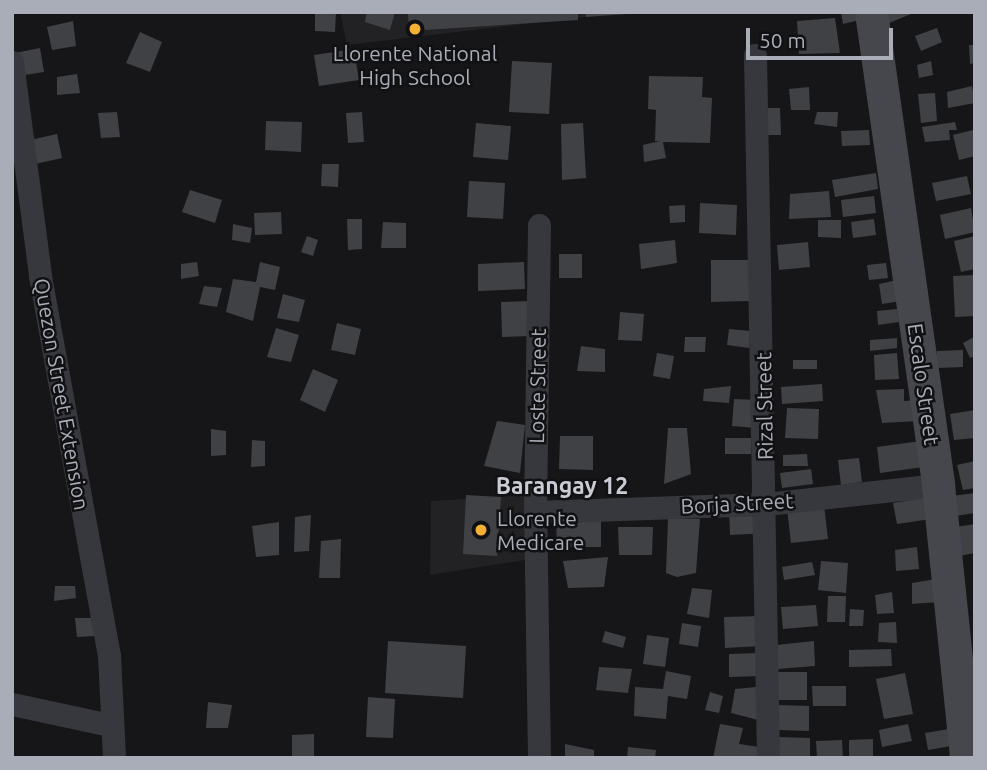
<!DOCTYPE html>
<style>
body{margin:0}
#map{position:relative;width:987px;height:770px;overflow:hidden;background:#161618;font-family:Ubuntu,sans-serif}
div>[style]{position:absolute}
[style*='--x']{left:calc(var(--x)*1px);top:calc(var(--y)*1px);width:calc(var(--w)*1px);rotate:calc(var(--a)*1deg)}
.built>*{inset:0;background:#222225}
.building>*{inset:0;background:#404145}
.street>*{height:23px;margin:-11.5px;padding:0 11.5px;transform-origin:11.5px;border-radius:11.5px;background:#37383d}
.secondary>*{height:33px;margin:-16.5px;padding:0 16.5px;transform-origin:16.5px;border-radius:16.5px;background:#45474d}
.dots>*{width:19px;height:19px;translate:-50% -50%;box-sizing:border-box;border:4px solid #111113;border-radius:50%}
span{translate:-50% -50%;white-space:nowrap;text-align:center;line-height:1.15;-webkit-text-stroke:5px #111113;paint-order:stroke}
.poi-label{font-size:21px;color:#a8adb8}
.left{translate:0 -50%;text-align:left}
.street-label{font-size:21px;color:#a8adb8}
.neighbourhood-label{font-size:23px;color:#c9ccd4;font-weight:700}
.frame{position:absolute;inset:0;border:14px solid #a8adb8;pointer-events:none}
.scale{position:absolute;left:746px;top:28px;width:147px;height:32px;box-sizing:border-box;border:4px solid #a8adb8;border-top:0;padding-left:9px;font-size:21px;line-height:24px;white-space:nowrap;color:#a8adb8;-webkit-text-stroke:5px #111113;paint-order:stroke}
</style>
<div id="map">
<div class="built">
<div style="clip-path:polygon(340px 12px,626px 12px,347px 45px)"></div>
<div style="clip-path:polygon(530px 495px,531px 559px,430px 575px,431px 501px)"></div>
</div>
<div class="building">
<div style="clip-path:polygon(315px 12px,336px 12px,335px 32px,315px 31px)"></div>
<div style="clip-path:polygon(367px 12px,395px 12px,390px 30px,365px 22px)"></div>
<div style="clip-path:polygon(408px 12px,578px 12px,578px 20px,409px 31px)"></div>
<div style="clip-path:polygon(585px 12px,627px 12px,627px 14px,586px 17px)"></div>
<div style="clip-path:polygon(841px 12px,862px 12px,864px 19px,843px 24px)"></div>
<div style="clip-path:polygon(879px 12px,916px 12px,884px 25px)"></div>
<div style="clip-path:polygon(835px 18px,840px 53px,799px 54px,797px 21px)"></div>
<div style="clip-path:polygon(73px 21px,76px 46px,52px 50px,47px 27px)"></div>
<div style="clip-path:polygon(937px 28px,942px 42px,921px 51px,915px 36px)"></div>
<div style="clip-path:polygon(140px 32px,162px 42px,150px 72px,126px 63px)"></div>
<div style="clip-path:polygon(969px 45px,975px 45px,975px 63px,970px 64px)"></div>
<div style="clip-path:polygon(40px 48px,44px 72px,18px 76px,15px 53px)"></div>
<div style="clip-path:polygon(354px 49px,359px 80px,319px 86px,314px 55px)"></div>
<div style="clip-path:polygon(512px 61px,552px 63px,549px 114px,509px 112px)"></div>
<div style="clip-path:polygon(931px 61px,933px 75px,919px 78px,917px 65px)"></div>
<div style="clip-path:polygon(77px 74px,80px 93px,57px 95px,57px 77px)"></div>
<div style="clip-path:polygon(649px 76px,703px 77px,702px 97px,712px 98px,710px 143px,663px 142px,666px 158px,644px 162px,643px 145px,660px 141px,655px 141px,656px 110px,648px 109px)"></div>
<div style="clip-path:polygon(972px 86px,975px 103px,948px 108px,947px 92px)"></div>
<div style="clip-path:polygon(809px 87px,810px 110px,791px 110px,789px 89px)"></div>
<div style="clip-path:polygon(935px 93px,937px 121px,921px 123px,918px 94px)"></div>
<div style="clip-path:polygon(763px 108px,780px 108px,781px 135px,763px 135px)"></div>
<div style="clip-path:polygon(117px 112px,120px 137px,101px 138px,98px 113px)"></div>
<div style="clip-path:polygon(362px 112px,364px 142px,348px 143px,346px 113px)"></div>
<div style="clip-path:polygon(817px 112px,838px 112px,837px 127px,814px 124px)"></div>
<div style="clip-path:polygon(266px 121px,302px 122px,301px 152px,265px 150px)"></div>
<div style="clip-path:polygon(955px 122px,957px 130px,949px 130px,950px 140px,925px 142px,922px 127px)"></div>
<div style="clip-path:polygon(476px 123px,511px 126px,508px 160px,473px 157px)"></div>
<div style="clip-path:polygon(583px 123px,586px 178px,562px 180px,561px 124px)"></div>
<div style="clip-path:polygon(869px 130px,870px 145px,842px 146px,841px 131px)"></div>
<div style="clip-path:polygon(973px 130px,975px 156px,959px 160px,953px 135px)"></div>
<div style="clip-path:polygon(57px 134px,62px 158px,35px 164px,30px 140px)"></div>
<div style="clip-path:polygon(322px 164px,339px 164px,338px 187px,321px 186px)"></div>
<div style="clip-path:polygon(876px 173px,878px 189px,835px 197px,832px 180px)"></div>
<div style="clip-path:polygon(967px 176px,971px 194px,936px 201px,932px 183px)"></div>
<div style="clip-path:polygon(469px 181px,505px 183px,503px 219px,467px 217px)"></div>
<div style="clip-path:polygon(190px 190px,222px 200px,215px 223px,182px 212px)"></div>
<div style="clip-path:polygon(829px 191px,831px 217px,789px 219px,790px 194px)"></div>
<div style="clip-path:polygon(874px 196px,876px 213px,843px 217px,841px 200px)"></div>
<div style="clip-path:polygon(700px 203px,737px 205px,736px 235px,699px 233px)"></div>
<div style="clip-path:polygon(685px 205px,685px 222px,670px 223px,669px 206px)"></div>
<div style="clip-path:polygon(971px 208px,975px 232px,945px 239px,940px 215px)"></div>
<div style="clip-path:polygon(281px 212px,282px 234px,255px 235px,254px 213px)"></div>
<div style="clip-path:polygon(347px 219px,362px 219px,362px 249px,348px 250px)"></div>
<div style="clip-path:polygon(874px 219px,876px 235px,853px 238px,851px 222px)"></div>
<div style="clip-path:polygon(818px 220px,841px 220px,841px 238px,818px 237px)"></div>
<div style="clip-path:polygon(383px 222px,406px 223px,406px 248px,381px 248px)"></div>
<div style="clip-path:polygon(233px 224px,252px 228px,250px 243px,232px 240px)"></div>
<div style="clip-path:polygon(307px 236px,318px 240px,313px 256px,301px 252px)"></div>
<div style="clip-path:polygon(975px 236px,975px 269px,961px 272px,954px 241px)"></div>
<div style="clip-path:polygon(675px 240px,677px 263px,641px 269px,639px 244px)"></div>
<div style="clip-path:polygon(808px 242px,810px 267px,779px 270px,777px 245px)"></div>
<div style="clip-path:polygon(559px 254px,582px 254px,582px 278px,559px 278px)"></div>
<div style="clip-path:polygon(711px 260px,749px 260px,749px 301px,711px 302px)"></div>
<div style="clip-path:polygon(197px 262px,199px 276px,181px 279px,181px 264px)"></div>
<div style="clip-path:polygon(260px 262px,280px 267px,275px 290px,260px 287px,253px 321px,226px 312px,233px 279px,256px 282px)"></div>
<div style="clip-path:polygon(524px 262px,525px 289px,478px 291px,478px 264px)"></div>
<div style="clip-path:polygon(886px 263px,888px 278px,869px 280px,867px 265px)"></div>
<div style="clip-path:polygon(975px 275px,975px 316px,955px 317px,953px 276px)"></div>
<div style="clip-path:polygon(897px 280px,901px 301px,882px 304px,879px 284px)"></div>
<div style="clip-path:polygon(204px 286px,222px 288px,217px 307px,199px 304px)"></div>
<div style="clip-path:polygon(283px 294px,305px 300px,299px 322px,277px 318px)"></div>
<div style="clip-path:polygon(530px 301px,531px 336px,502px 337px,501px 302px)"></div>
<div style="clip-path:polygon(897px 309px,899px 322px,878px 325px,877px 311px)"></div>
<div style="clip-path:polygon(620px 312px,644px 314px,642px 341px,618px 340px)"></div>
<div style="clip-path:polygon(337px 323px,361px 329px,355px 355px,331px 350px)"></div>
<div style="clip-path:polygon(276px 328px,299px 335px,291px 362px,267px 357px)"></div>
<div style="clip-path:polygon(729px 329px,751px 331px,749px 348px,727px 345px)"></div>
<div style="clip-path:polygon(685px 337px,706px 337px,705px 352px,684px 352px)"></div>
<div style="clip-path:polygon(974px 337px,975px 356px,970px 358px,963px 343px)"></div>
<div style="clip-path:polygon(897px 338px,897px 348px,870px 351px,870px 340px)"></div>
<div style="clip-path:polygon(581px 346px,605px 349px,605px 372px,577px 371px)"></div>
<div style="clip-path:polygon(963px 350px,963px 367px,937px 368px,937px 351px)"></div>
<div style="clip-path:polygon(657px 353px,674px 356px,670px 379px,653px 376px)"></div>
<div style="clip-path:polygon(897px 353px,899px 379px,875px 380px,874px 355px)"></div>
<div style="clip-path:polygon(793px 360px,817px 360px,817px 369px,793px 369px)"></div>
<div style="clip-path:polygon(313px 369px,338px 380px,325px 412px,300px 400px)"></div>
<div style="clip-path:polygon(822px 384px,823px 401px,782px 404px,781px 387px)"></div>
<div style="clip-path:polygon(731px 386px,729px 403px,703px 401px,704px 389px)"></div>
<div style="clip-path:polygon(904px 389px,904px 401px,919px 400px,920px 421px,882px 423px,876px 390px)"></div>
<div style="clip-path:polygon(734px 399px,757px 400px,755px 428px,732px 426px)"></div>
<div style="clip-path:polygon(787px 408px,819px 409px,818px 439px,785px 438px)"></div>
<div style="clip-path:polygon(975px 410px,975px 438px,954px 440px,950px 414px)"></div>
<div style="clip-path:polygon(497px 421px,525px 425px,520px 473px,484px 466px)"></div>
<div style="clip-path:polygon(668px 428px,687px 428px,691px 474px,664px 484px)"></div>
<div style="clip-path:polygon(211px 429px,226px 431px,226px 455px,211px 456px)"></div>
<div style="clip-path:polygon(560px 436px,593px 436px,593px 470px,559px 469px)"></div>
<div style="clip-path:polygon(725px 438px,751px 438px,751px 454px,725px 454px)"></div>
<div style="clip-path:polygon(252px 440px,265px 441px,265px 466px,251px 467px)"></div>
<div style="clip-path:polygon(928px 440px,931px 466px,880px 473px,877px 447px)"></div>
<div style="clip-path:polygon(807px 454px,808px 466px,783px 466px,783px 455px)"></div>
<div style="clip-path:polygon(859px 458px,862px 482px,841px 485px,838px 460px)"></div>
<div style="clip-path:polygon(975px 461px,975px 488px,963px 490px,957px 465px)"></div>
<div style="clip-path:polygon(811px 469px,813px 484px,782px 488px,780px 473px)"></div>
<div style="clip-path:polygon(975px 493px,975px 513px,955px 516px,952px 496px)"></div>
<div style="clip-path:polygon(466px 495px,501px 497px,497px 556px,463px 554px)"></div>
<div style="clip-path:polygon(928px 497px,931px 519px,897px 524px,893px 503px)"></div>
<div style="clip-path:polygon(824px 505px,828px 539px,791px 543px,787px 509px)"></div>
<div style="clip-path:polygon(768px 507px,769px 533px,730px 535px,729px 509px)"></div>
<div style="clip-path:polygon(311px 515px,309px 551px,294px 552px,295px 517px)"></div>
<div style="clip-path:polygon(601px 518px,601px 547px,557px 547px,556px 519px)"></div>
<div style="clip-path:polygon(668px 519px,700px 519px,696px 573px,677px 577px,666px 573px)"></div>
<div style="clip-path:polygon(279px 522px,279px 555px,256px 557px,252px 526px)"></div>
<div style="clip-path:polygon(975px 524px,975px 553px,953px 557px,949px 528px)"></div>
<div style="clip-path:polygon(618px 527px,653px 527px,652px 555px,619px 555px)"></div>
<div style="clip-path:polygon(341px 539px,340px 578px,319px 578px,321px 541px)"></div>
<div style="clip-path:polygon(917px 547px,919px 569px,896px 571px,895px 550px)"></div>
<div style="clip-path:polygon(608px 557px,604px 587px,568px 588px,563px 561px)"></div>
<div style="clip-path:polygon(821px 561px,848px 563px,846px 593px,818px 590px)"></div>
<div style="clip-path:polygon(812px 562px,815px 575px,784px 580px,782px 567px)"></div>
<div style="clip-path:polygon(936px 579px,939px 602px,912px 604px,912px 583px)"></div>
<div style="clip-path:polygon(55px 586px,75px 586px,76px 598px,54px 601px)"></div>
<div style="clip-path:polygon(692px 588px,712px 590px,709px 618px,687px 614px)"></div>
<div style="clip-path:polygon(892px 592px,894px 613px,877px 614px,875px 595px)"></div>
<div style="clip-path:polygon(828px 596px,846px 596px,845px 622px,827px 622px)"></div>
<div style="clip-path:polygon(816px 605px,818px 626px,783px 629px,781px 607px)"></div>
<div style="clip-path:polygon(850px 609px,864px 610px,863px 626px,849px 626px)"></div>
<div style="clip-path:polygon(760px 616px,761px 646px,725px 648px,724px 617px)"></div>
<div style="clip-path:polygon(75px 618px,91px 618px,95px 636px,77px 637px)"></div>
<div style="clip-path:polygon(896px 622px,897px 643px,878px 642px,879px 623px)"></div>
<div style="clip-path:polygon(682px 623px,701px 626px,698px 647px,679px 644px)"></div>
<div style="clip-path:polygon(605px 631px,626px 637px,623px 648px,602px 642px)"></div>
<div style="clip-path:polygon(647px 635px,669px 638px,665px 667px,643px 664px)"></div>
<div style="clip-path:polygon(388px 641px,466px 646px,463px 698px,385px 693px)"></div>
<div style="clip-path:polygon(814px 641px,815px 666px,777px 669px,776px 645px)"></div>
<div style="clip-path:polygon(891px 649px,892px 666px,849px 667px,849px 650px)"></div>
<div style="clip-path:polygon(759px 653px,760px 676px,729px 677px,729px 654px)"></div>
<div style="clip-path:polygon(599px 667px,632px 669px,628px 693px,596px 690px)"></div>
<div style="clip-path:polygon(666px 671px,691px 676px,687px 699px,668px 696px,666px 719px,634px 716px,635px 687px,663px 689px)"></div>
<div style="clip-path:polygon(778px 672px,807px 672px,807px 700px,778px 700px)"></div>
<div style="clip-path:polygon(905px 673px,913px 714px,884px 719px,876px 679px)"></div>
<div style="clip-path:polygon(766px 686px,766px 722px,731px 713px,735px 689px)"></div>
<div style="clip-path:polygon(812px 686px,846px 686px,846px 706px,813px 706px)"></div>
<div style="clip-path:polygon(710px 692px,723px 696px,719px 713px,705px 710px)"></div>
<div style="clip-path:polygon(368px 697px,395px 699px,393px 738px,366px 737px)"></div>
<div style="clip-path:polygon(208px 702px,232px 705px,228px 728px,206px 728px)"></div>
<div style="clip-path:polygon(777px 705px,809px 706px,809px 731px,777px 730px)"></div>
<div style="clip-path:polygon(720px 724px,743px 728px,739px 744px,760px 747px,760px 758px,713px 758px)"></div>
<div style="clip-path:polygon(908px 724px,912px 741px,882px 747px,879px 730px)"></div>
<div style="clip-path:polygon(949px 729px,951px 746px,928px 750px,925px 733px)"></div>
<div style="clip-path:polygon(314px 734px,314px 758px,292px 758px,292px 735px)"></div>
<div style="clip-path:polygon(778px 737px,810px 738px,810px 758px,777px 758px)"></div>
<div style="clip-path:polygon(873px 739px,873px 758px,849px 758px,849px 740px)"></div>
<div style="clip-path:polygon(842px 740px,843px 758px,817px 758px,816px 741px)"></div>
<div style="clip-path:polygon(565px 744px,594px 750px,594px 758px,565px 758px)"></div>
<div style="clip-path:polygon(628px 747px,656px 750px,655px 758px,627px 758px)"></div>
</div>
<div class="street">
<div style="--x:755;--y:55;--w:703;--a:88.94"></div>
<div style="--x:12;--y:62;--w:216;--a:82.5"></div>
<div style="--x:40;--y:276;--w:385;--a:79.7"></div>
<div style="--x:109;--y:655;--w:103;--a:87.2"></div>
<div style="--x:535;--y:512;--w:231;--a:-2"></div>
<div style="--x:766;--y:504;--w:173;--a:-6.3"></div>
<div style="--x:12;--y:704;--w:100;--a:12.1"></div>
<div style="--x:539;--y:758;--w:246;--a:-90.9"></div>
<div style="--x:535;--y:512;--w:287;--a:-89.2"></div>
</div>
<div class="secondary">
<div style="--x:871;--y:12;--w:478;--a:81.9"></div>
<div style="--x:938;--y:485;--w:274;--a:84.1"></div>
</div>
<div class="dots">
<div style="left:415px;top:29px;background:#f2b134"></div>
<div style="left:481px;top:530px;background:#f2b134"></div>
</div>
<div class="poi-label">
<span style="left:415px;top:65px">Llorente National<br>High School</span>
<span class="left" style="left:497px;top:530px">Llorente<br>Medicare</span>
</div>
<div class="street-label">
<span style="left:924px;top:384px;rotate:82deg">Escalo Street</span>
<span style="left:537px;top:386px;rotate:-89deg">Loste Street</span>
<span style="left:62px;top:394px;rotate:80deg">Quezon Street Extension</span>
<span style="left:764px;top:406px;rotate:-91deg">Rizal Street</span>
<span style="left:737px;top:503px;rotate:-3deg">Borja Street</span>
</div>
<div class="neighbourhood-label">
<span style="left:562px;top:486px">Barangay 12</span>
</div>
<div class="frame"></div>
<div class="scale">50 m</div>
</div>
